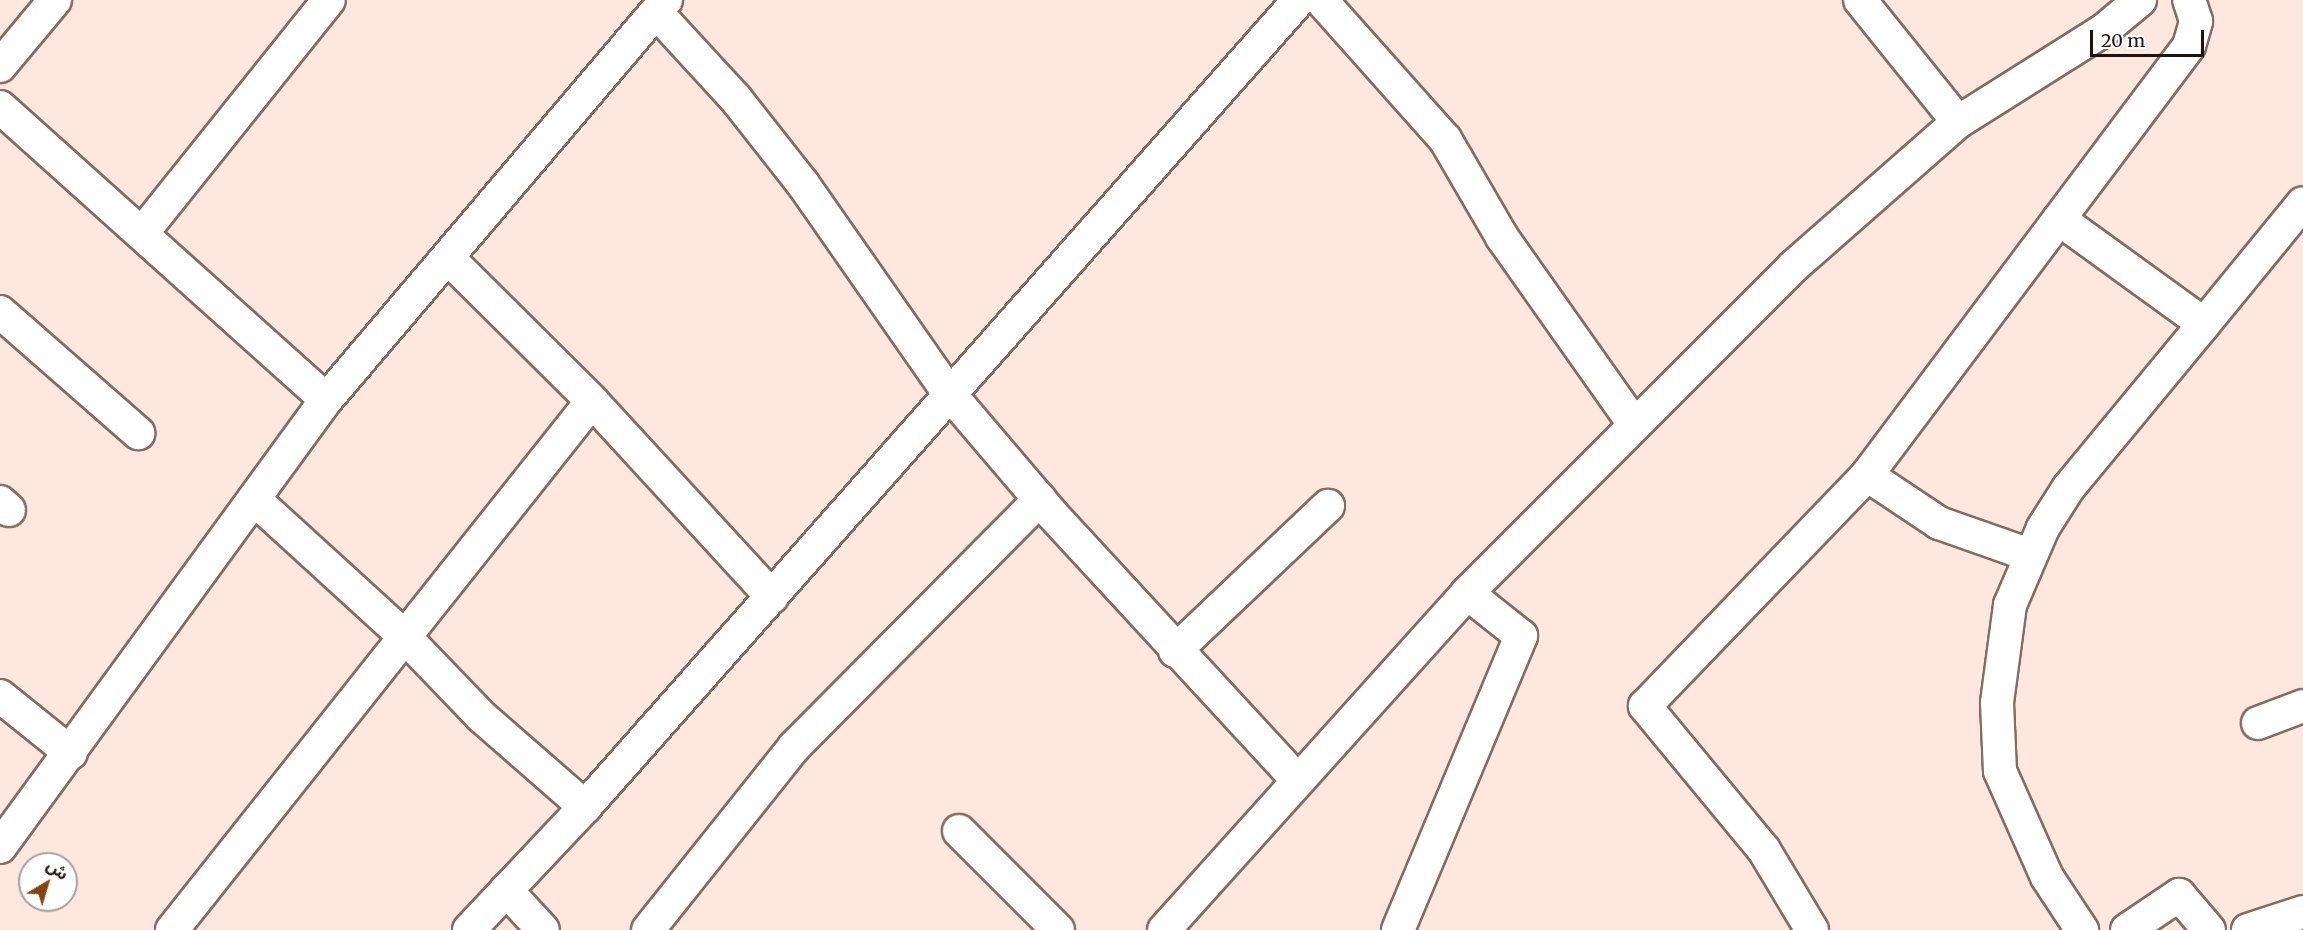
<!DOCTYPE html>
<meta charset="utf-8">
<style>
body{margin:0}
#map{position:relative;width:2303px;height:930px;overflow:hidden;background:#fde7de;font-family:Merriweather,"Noto Sans Arabic",serif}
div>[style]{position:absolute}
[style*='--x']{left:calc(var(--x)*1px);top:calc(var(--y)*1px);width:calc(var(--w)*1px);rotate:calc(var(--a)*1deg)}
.roads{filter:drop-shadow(2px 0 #836c62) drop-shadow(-2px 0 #836c62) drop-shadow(0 2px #836c62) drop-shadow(0 -2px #836c62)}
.minor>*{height:32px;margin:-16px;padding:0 16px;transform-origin:16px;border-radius:16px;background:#fff}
span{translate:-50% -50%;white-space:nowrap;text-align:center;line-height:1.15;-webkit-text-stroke:4.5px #fff;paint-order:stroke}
.north{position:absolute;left:18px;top:852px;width:60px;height:60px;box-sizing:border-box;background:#fff;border:2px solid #a5a19f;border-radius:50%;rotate:38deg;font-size:16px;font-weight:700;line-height:24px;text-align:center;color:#1d1410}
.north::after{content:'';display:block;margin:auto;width:21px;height:27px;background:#864413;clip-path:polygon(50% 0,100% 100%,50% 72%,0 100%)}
.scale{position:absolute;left:2090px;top:30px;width:114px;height:27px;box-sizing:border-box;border:3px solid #1d1410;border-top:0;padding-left:8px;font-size:18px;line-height:21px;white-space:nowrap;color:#1d1410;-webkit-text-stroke:4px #fff;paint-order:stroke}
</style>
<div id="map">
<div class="roads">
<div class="minor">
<div style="--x:1321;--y:0;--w:186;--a:48.3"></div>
<div style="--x:1445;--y:139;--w:113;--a:59.8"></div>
<div style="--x:1502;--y:237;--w:228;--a:54.8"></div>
<div style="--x:1860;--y:0;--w:156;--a:51.2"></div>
<div style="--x:656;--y:12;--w:118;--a:47.4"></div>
<div style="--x:736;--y:99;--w:108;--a:51.8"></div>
<div style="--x:803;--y:184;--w:255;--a:55.1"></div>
<div style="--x:949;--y:393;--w:157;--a:49.6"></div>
<div style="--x:1051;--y:513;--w:364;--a:47.3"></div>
<div style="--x:0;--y:66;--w:86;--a:-50.2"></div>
<div style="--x:0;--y:107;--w:438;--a:41.9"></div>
<div style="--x:2059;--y:219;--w:179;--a:35.9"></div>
<div style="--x:2204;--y:324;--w:212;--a:129.6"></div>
<div style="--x:2069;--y:487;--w:49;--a:122.4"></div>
<div style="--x:2043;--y:528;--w:84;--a:113.2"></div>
<div style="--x:2010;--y:605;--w:99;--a:97.6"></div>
<div style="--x:1997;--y:703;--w:68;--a:87.5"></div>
<div style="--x:2000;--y:771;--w:116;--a:66.1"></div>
<div style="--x:2047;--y:877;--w:64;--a:56.6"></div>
<div style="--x:143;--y:232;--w:297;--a:-51.3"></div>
<div style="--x:450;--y:260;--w:200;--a:44.8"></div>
<div style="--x:592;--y:401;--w:266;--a:47.4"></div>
<div style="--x:0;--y:312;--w:184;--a:41.2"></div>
<div style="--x:2204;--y:324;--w:156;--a:-50.7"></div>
<div style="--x:1867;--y:475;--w:87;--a:33.7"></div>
<div style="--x:1939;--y:523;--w:96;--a:19.4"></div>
<div style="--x:254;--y:499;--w:203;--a:42.4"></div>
<div style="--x:404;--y:636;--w:112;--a:46.1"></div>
<div style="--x:482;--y:717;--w:137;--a:41.1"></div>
<div style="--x:0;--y:502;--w:12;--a:42"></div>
<div style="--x:1175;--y:651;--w:211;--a:-43.5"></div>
<div style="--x:0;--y:696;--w:91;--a:38.8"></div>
<div style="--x:2258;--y:723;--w:48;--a:-20.7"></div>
<div style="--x:959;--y:831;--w:140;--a:45"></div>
<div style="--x:0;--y:847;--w:553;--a:-53.9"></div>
<div style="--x:326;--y:400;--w:525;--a:-49.64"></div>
<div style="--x:506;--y:890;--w:54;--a:47.2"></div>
<div style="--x:172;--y:930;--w:675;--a:-51.55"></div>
<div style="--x:469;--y:930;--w:169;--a:-46.7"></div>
<div style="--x:585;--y:807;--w:1078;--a:-48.5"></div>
<div style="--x:648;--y:930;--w:234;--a:-51.4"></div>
<div style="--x:794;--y:747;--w:349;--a:-45.2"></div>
<div style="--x:1164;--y:930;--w:453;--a:-48"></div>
<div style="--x:1467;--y:593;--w:462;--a:-45"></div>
<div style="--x:1794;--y:266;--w:218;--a:-41.3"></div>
<div style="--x:1958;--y:122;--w:173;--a:-32.2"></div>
<div style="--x:2104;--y:30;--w:47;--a:-39.8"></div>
<div style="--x:1398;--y:930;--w:319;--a:-67.3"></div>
<div style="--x:1521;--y:636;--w:69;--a:-141.5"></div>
<div style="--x:1812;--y:930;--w:93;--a:-121"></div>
<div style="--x:1764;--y:850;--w:187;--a:-129.6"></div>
<div style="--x:1645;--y:706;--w:320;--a:-46.1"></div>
<div style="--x:1867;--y:475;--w:536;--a:-53.11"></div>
<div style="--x:2189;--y:46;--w:26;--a:-74"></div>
<div style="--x:2196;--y:21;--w:22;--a:-108"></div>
<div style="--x:2127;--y:930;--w:63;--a:-33.9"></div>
<div style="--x:2179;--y:895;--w:46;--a:49.4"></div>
<div style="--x:2248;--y:930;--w:58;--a:-18.1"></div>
</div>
</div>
<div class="north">ش</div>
<div class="scale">20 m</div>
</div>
